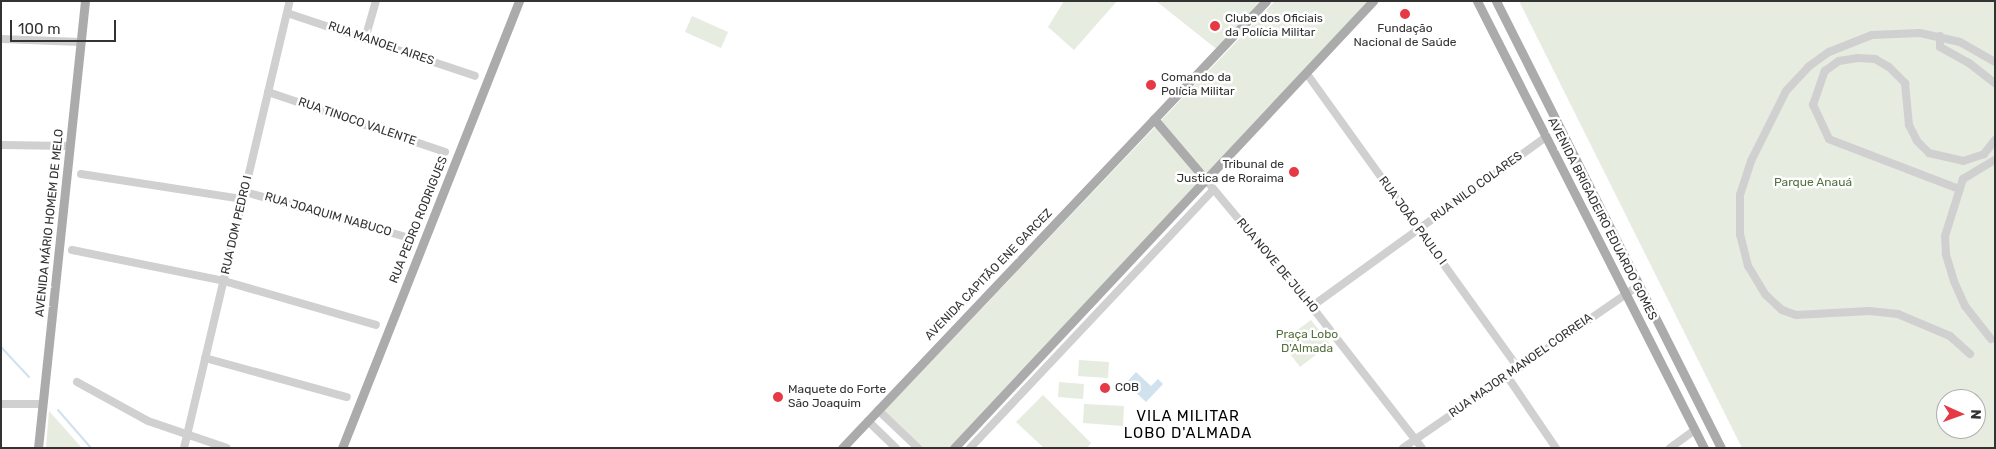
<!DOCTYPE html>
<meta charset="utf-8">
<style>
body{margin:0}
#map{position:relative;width:1996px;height:449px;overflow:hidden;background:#fff;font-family:Rubik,sans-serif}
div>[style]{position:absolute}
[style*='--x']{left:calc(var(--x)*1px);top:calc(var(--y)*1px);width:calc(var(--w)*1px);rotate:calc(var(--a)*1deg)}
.green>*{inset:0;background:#e6ecdf}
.water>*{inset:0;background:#cfe2ee}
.stream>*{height:2px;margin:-1px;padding:0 1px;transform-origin:1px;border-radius:1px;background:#cfe2ee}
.minor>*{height:8px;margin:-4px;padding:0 4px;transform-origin:4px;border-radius:4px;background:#d0d0d0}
.major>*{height:9px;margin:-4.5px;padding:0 4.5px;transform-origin:4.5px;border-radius:4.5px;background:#ababab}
.dots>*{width:14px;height:14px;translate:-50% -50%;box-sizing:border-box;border:2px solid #fff;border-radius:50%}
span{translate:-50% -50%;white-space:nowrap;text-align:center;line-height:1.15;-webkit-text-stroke:5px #fff;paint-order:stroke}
.poi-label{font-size:12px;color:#333}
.left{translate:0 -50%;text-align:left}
.right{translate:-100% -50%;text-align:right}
.street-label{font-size:12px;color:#333}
.park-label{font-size:12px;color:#56703f}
.quarter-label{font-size:15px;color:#000;letter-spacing:1px}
.frame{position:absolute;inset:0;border:2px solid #333;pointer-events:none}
.north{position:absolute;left:1936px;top:389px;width:50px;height:50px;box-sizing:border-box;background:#fff;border:1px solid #adadad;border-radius:50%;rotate:92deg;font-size:14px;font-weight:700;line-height:20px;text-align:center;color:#333}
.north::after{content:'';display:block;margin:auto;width:18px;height:22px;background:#e63946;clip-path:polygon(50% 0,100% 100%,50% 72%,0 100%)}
.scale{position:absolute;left:10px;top:20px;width:106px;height:22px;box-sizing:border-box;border:2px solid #333;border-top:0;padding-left:6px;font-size:15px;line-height:18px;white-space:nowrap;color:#333;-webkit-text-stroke:4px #fff;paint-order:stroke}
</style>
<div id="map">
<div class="green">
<div style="clip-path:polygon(1064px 1px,1117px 1px,1074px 50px,1048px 27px)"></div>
<div style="clip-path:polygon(1156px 1px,1266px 1px,1219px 51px)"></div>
<div style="clip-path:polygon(1275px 1px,1368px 1px,954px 448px,918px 448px,878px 410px,894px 393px,903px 391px)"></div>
<div style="clip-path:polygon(evenodd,1519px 1px,1995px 1px,1995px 448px,1742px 448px,1519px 1px,1946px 399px,1976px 399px,1976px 429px,1946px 429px,1946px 399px)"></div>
<div style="clip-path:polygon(692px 16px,728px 32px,721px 48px,685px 32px)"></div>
<div style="clip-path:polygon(1311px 320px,1330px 344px,1300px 367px,1281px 342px)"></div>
<div style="clip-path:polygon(1079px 360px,1109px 362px,1108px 378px,1078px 376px)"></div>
<div style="clip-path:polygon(1059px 382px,1084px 384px,1083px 399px,1058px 397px)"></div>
<div style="clip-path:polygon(1043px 395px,1091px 443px,1087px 448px,1044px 448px,1016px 422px)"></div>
<div style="clip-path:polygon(1084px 404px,1124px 406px,1123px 426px,1083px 423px)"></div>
<div style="clip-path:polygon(49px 411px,82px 448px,46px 448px)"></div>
</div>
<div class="water">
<div style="clip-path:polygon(1136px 372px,1151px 386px,1158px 379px,1163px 384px,1146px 402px,1126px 383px)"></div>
</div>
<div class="stream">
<div style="--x:1;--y:347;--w:41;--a:47"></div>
<div style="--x:58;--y:410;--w:50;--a:49"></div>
</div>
<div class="minor">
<div style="--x:287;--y:13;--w:198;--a:18.5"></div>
<div style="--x:1940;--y:36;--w:11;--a:90"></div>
<div style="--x:1940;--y:47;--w:33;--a:29"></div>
<div style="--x:1969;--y:63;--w:33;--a:38"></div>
<div style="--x:1;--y:39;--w:80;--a:2.1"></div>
<div style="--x:365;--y:39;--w:40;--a:-74"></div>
<div style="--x:1307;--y:74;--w:362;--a:54.3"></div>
<div style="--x:268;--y:92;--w:187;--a:18.7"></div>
<div style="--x:1;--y:145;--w:69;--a:0.8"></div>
<div style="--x:81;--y:174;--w:164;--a:8.8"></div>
<div style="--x:1206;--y:180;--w:172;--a:50.2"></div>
<div style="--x:1316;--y:312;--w:172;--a:52.1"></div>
<div style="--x:1959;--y:189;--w:139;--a:-159"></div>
<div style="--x:1829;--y:139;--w:38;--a:-115"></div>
<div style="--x:1813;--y:105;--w:36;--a:-71"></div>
<div style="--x:1825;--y:71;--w:17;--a:-36"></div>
<div style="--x:1839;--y:61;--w:19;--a:-9"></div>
<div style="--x:1858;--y:58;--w:17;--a:3"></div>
<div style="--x:1875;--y:59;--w:16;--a:30"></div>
<div style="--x:1889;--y:67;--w:23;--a:45"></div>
<div style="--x:1905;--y:83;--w:42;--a:84.6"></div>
<div style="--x:1909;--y:125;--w:18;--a:63"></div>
<div style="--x:1917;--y:141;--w:17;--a:45"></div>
<div style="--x:1929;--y:153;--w:35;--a:13"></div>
<div style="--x:1963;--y:161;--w:22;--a:-18"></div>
<div style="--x:1984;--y:154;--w:18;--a:-52"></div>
<div style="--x:245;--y:192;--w:171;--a:15.6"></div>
<div style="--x:72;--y:250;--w:155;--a:11.5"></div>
<div style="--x:224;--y:281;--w:158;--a:16.1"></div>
<div style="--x:1311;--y:307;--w:290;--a:-35.9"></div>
<div style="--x:1991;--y:339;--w:42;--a:-128.2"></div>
<div style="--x:1965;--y:306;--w:27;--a:-114"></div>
<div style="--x:1954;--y:281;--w:28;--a:-107"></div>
<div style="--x:1946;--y:254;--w:18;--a:-93"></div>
<div style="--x:1945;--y:236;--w:60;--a:-72.5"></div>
<div style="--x:1963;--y:179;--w:37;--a:-31"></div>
<div style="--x:1970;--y:354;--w:27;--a:-138"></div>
<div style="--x:1950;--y:336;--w:56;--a:-157.1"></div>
<div style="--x:1898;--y:314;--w:29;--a:-174"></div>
<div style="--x:1869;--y:311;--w:73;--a:176.9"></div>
<div style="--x:1796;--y:315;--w:15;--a:-160"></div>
<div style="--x:1782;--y:310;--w:23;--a:-137"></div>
<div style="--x:1765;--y:294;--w:33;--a:-121"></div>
<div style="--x:1748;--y:266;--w:32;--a:-104"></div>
<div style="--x:1740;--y:235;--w:40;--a:-90"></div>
<div style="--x:1740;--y:195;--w:36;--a:-72"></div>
<div style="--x:1751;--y:161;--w:78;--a:-63.4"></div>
<div style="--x:1786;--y:91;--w:33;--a:-47"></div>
<div style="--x:1808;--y:67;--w:26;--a:-36"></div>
<div style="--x:1829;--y:52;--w:46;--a:-21.6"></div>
<div style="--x:1872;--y:35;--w:48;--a:-2.4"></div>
<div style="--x:1920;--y:33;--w:41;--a:12.7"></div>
<div style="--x:1960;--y:42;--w:40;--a:29.7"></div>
<div style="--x:205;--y:358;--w:147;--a:15.4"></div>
<div style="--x:1507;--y:376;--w:87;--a:55.8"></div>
<div style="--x:77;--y:382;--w:81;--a:28.8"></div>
<div style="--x:148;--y:421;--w:83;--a:18.9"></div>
<div style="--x:1;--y:404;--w:42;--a:0"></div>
<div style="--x:878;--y:410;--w:55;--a:43.5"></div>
<div style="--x:868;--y:421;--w:39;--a:44"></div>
<div style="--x:184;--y:448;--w:459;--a:-76.7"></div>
<div style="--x:970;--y:448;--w:354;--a:-46.7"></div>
<div style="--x:1403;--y:448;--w:287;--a:-34.6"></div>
<div style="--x:1670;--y:448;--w:31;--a:-36"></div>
</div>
<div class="major">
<div style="--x:1477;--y:1;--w:501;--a:63.08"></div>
<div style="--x:1496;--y:1;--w:500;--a:63.28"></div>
<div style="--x:1154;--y:119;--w:80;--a:49.6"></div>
<div style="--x:38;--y:448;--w:449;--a:-84"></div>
<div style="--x:342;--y:448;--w:481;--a:-68.4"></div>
<div style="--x:842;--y:448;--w:616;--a:-46.51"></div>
<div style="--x:954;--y:448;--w:613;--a:-46.85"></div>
</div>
<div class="dots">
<div style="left:1405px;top:14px;background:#e63946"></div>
<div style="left:1215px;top:26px;background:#e63946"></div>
<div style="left:1151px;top:85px;background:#e63946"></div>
<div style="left:1294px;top:172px;background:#e63946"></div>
<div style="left:1105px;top:388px;background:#e63946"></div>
<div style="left:778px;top:397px;background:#e63946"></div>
</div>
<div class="poi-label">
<span class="left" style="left:1225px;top:26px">Clube dos Oficiais<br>da Polícia Militar</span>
<span style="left:1405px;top:36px">Fundação<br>Nacional de Saúde</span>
<span class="left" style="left:1161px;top:85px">Comando da<br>Polícia Militar</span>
<span class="right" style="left:1284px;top:172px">Tribunal de<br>Justica de Roraima</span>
<span class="left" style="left:1115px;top:388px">COB</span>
<span class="left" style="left:788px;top:397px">Maquete do Forte<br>São Joaquim</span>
</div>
<div class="street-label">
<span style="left:381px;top:44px;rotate:19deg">RUA MANOEL AIRES</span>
<span style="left:357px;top:122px;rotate:19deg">RUA TINOCO VALENTE</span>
<span style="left:1477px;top:187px;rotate:-36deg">RUA NILO COLARES</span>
<span style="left:328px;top:215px;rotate:16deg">RUA JOAQUIM NABUCO</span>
<span style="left:1602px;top:219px;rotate:63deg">AVENIDA BRIGADEIRO EDUARDO GOMES</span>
<span style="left:419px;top:220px;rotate:-68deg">RUA PEDRO RODRIGUES</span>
<span style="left:1412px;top:221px;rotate:54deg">RUA JOÃO PAULO I</span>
<span style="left:50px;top:223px;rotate:-84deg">AVENIDA MÁRIO HOMEM DE MELO</span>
<span style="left:237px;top:225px;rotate:-77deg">RUA DOM PEDRO I</span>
<span style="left:1277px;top:266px;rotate:50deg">RUA NOVE DE JULHO</span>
<span style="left:989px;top:275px;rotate:-46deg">AVENIDA CAPITÃO ENE GARCEZ</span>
<span style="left:1521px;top:366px;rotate:-35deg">RUA MAJOR MANOEL CORREIA</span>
</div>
<div class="park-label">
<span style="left:1813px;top:183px">Parque Anauá</span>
<span style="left:1307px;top:342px">Praça Lobo<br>D'Almada</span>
</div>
<div class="quarter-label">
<span style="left:1188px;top:425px">VILA MILITAR<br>LOBO D'ALMADA</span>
</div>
<div class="frame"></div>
<div class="north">N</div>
<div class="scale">100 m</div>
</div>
